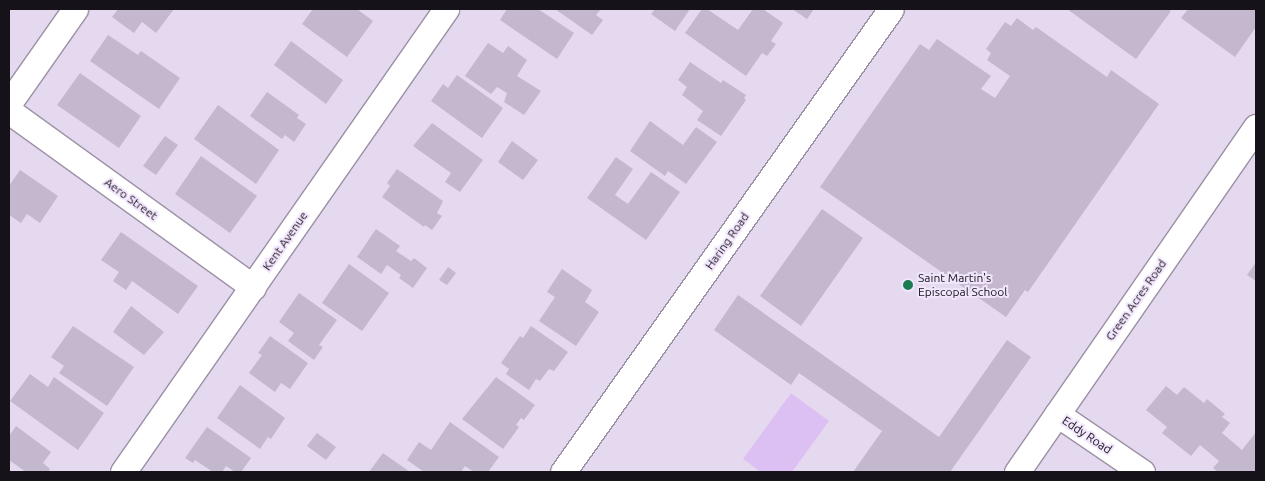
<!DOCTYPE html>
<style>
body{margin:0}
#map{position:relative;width:1265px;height:481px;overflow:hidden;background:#e5d9ef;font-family:Ubuntu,sans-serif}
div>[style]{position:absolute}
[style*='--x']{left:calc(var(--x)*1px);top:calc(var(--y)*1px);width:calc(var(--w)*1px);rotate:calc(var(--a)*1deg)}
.green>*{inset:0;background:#dcc0f3}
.building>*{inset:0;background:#c4b8ce}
.roads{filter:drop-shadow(1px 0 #9c90a5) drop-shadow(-1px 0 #9c90a5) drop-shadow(0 1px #9c90a5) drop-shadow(0 -1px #9c90a5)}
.minor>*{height:25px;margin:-12.5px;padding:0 12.5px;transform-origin:12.5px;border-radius:12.5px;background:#fff}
.dots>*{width:14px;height:14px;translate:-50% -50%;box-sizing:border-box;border:2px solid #f2e6fd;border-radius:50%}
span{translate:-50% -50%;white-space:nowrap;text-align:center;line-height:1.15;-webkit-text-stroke:4px #f2e6fd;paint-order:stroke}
.street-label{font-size:12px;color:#161219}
.poi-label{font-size:12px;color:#161219}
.left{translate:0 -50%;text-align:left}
.frame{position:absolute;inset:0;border:10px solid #161219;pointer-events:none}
</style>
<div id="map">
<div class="green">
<div style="clip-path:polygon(791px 393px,829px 421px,792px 472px,761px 472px,743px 459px)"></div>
</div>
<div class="building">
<div style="clip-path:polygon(118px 9px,174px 9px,156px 33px,142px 22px,134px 33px,112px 17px)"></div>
<div style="clip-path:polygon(313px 9px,357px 9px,373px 21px,347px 57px,302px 24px)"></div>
<div style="clip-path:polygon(507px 9px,538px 9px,574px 33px,557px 59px,500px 20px)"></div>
<div style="clip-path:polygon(555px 9px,601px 9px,596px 15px,603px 20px,592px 35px)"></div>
<div style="clip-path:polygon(655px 9px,690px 9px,675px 31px,651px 14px)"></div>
<div style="clip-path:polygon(702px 9px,707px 9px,738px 30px,753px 9px,763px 9px,783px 23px,771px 41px,776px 44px,767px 56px,762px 53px,746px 76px,685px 33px)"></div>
<div style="clip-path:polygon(792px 9px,814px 9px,807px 19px)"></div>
<div style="clip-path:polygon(1067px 9px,1168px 9px,1171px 11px,1136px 59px)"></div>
<div style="clip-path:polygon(1188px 9px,1256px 9px,1256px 27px,1235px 57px,1181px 18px)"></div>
<div style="clip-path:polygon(1017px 18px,1033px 30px,1036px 27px,1107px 77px,1111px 70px,1159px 104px,1028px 292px,1025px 290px,1006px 317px,820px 187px,920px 44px,929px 50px,937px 39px,991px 76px,981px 89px,995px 98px,1010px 76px,987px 60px,991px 53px,986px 49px,1005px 22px,1011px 26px)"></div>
<div style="clip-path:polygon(108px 35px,138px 55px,141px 51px,180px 78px,159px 109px,90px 61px)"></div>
<div style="clip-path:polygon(291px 41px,343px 80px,326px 104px,274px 65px)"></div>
<div style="clip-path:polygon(488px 43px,503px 53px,508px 46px,527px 60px,517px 76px,541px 91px,524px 115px,504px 102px,507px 93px,497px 87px,491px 94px,465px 76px)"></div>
<div style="clip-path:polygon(690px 62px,721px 83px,723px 80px,746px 95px,744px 98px,746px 100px,721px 136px,697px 120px,703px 111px,682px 95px,687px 87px,678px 80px)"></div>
<div style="clip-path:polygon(80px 73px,141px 116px,119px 148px,57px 105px)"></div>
<div style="clip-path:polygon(457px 75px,503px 108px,482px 138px,431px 101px,443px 84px,448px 88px)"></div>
<div style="clip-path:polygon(267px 92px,299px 115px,297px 118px,306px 124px,294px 142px,285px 135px,282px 139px,250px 116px)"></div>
<div style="clip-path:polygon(218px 105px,279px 150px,256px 184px,194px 139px)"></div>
<div style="clip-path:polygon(650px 121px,683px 145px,696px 127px,717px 142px,686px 184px,668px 171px,665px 176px,630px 151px)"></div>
<div style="clip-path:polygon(432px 123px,483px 160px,460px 192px,445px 182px,451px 173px,413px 146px)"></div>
<div style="clip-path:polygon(165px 136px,178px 145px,156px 175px,143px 166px)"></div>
<div style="clip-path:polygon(512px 141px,538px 160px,523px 180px,498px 162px)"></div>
<div style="clip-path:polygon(201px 156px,257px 196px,230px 233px,175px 194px)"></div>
<div style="clip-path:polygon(616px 157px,633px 169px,615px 195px,628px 204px,651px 172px,680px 192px,646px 240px,587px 198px)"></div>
<div style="clip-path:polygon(397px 169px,443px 201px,437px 213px,442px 216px,432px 230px,425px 225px,424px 227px,382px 197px,390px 186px,387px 183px)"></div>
<div style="clip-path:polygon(20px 170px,58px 196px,40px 223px,27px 214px,21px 223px,9px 215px,9px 186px)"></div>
<div style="clip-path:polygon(822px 209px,863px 238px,801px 326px,760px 296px)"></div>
<div style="clip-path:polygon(376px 229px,400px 246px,396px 251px,411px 261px,414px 258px,427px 268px,413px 288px,399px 278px,401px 275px,387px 265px,381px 274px,357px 257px)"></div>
<div style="clip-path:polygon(121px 232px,198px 286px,178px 314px,132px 281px,126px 290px,113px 281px,119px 272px,101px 260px)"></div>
<div style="clip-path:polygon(1256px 262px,1256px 281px,1247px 275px)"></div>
<div style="clip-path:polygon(349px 264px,389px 293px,362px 331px,322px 303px)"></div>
<div style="clip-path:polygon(448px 267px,456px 273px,447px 285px,439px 280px)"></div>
<div style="clip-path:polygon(562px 269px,592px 290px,585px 302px,599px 312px,576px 346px,539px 321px,555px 297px,547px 292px)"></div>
<div style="clip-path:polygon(299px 293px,337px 320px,319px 345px,323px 347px,314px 360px,288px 341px,294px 333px,279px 322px)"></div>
<div style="clip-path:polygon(738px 295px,939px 437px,1007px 340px,1031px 357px,950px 472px,853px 472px,882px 431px,799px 373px,791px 385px,714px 330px)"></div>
<div style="clip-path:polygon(131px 306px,164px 332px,144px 355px,113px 332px)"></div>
<div style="clip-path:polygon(73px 326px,134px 367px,107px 406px,59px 373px,64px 366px,51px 357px)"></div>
<div style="clip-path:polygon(531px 326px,568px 352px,554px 371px,549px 369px,540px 381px,536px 379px,529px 390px,506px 374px,509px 369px,501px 363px,520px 336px,523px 338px)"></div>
<div style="clip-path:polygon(270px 336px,308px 363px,290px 389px,281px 383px,275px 392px,249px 373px,262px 355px,258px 353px)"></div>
<div style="clip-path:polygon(30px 374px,48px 387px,54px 377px,104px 413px,78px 450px,10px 401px)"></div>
<div style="clip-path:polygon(496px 377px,535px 405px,524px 420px,521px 418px,516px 425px,519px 427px,503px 449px,462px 419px)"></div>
<div style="clip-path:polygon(240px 385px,285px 418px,271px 439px,268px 437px,260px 449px,217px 418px)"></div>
<div style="clip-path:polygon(1166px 386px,1177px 395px,1184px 387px,1204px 403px,1207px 399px,1225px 414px,1222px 417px,1230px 423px,1222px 433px,1242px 450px,1256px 432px,1256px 472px,1218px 472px,1213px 468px,1219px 461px,1200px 445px,1191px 456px,1162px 433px,1167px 427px,1146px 410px)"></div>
<div style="clip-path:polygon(450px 422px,499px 457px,488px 472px,474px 472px,465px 466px,461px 472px,424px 472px,407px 460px,419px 442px,431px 450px)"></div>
<div style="clip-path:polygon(16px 426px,51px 452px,43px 463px,50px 469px,48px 472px,26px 472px,9px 460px,9px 436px)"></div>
<div style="clip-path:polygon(207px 427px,251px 458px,241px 472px,235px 472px,226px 466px,222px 472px,213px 472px,195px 460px,193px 463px,185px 458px)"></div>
<div style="clip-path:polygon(317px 433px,336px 447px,326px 460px,307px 446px)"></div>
<div style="clip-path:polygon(383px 453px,410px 472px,369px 472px)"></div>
</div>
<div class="roads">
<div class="minor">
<div style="--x:9;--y:103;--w:115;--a:-54.9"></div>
<div style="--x:9;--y:111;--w:301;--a:35.8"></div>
<div style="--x:1057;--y:414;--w:103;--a:34.3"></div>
<div style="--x:123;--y:472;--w:565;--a:-55.1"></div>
<div style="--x:563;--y:472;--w:567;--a:-54.69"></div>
<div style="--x:1017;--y:472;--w:420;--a:-55.3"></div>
</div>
</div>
<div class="dots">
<div style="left:908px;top:285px;background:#1b7b52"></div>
</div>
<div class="street-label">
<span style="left:131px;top:199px;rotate:36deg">Aero Street</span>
<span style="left:285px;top:241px;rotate:-55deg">Kent Avenue</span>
<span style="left:727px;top:241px;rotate:-55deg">Haring Road</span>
<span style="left:1136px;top:300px;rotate:-55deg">Green Acres Road</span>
<span style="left:1087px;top:435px;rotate:34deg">Eddy Road</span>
</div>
<div class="poi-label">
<span class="left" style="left:918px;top:285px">Saint Martin's<br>Episcopal School</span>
</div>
<div class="frame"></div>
</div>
